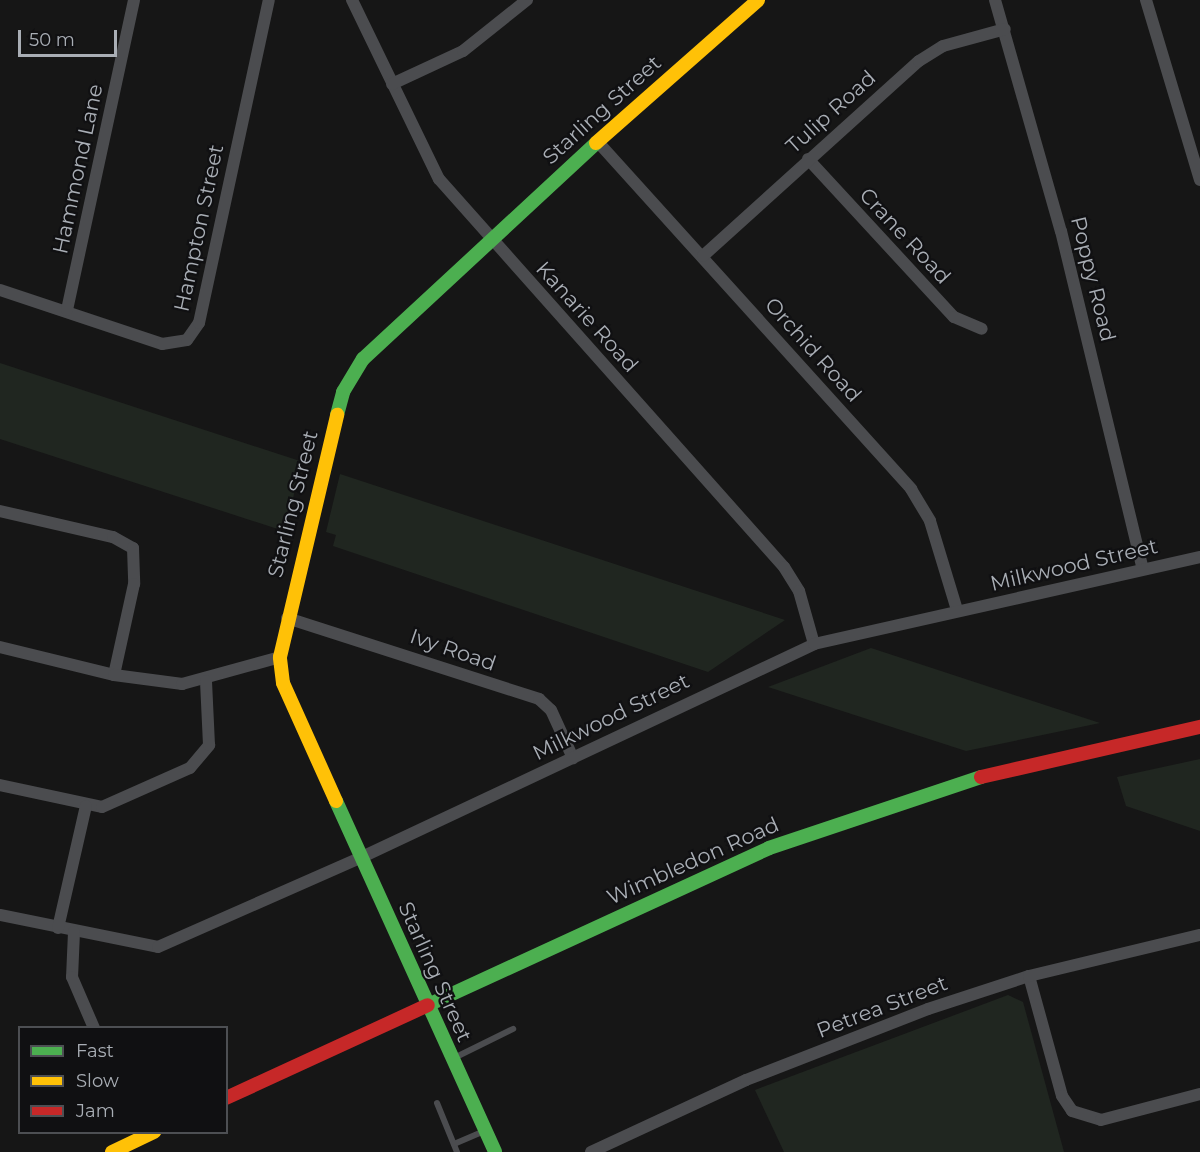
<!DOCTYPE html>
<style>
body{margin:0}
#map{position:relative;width:1200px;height:1152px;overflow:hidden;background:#161616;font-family:Montserrat,sans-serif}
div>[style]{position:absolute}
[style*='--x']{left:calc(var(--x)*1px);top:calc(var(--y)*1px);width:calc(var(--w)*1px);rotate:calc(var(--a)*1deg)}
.green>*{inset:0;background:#202620}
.lane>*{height:6px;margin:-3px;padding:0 3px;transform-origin:3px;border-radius:3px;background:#4b4c4f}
.street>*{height:12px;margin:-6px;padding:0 6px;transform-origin:6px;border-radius:6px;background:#4b4c4f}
.fast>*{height:14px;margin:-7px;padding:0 7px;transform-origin:7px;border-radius:7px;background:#4caf50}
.slow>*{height:14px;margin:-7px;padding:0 7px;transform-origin:7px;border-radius:7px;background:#ffc107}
.jam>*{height:14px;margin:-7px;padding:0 7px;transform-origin:7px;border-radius:7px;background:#c62828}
span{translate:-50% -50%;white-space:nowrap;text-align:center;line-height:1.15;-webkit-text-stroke:4.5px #101012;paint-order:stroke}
.street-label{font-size:21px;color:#a9aeb5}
.legend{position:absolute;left:18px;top:1026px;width:210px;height:108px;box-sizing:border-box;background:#101012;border:2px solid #4d4f53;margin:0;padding:8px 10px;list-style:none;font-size:18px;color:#a9aeb5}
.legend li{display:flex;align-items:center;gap:12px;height:30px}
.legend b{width:30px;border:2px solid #4d4f53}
.scale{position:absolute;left:18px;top:30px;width:99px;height:27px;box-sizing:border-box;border:3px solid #a9aeb5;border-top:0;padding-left:8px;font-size:18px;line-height:21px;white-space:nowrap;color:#a9aeb5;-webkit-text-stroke:4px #101012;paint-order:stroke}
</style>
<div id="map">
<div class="green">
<div style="clip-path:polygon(0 363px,300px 461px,287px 532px,0 439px)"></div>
<div style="clip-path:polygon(340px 474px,785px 620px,708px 672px,333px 546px,336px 535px,326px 532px)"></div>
<div style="clip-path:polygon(871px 648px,1100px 723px,966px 751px,768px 687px)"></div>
<div style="clip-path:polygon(1200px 759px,1200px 831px,1126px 806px,1117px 777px)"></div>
<div style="clip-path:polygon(1008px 995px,1023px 1002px,1064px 1152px,784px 1152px,755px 1090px)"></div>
</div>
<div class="lane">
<div style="--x:454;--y:1058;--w:66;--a:-26.2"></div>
<div style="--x:437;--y:1103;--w:53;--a:67.8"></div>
<div style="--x:454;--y:1144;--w:33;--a:-23"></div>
</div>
<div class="street">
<div style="--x:352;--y:0;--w:199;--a:64.1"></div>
<div style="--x:439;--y:179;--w:519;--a:48.36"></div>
<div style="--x:784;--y:567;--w:28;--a:58"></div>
<div style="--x:799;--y:591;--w:55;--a:74.2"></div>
<div style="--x:995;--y:0;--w:240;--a:74.1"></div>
<div style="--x:1061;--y:231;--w:348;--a:76.4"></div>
<div style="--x:1146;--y:0;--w:188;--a:73.3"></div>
<div style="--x:392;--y:84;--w:78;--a:-24.9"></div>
<div style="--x:463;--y:51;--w:82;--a:-38.6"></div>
<div style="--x:597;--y:141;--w:469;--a:47.9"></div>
<div style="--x:911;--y:489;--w:37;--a:59"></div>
<div style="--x:930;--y:521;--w:93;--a:73.1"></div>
<div style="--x:808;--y:159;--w:215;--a:47.3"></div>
<div style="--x:954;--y:317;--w:30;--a:23"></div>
<div style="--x:703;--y:256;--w:291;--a:-42.1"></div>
<div style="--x:919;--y:61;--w:28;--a:-32"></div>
<div style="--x:943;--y:46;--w:64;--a:-15.3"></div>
<div style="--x:0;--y:290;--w:171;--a:18.4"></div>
<div style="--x:162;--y:344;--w:25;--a:-9"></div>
<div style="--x:187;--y:340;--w:21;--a:-55"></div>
<div style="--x:199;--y:323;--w:330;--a:-77.8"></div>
<div style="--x:67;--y:310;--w:317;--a:-77.8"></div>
<div style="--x:0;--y:511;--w:116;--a:13"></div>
<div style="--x:113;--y:537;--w:23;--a:29"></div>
<div style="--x:133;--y:548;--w:36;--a:88"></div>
<div style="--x:134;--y:584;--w:93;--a:102.4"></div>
<div style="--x:287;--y:618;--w:265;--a:17.8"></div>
<div style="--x:539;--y:699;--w:16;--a:43"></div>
<div style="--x:551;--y:710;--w:53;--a:65.4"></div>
<div style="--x:0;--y:647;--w:117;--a:13.8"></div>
<div style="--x:114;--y:675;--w:69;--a:7.5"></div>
<div style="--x:182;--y:684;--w:102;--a:-15.4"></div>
<div style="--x:0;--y:785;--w:104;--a:12.2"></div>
<div style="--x:102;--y:807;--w:96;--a:-23.9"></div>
<div style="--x:190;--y:768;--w:30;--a:-50"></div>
<div style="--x:209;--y:745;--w:64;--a:-92.7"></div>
<div style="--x:0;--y:915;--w:161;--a:11.4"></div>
<div style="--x:158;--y:947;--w:223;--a:-23.8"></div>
<div style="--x:362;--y:857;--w:500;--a:-25.2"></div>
<div style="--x:814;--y:644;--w:396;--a:-12.7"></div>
<div style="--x:58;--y:928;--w:125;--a:-77.1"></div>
<div style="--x:74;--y:932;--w:45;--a:92.5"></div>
<div style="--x:72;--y:977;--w:56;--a:66.7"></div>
<div style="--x:1029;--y:976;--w:124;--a:74.6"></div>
<div style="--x:1062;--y:1096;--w:18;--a:56"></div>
<div style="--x:1072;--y:1111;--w:30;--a:17"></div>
<div style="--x:1101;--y:1120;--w:102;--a:-14.7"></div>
<div style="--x:591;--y:1152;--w:171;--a:-24.9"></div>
<div style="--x:746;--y:1080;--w:195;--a:-21.3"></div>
<div style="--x:928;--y:1009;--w:106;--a:-18.1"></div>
<div style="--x:1029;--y:976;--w:176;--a:-13.5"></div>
</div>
<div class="fast">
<div style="--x:337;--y:415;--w:24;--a:-75"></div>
<div style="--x:343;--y:392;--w:39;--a:-59"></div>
<div style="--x:363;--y:359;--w:318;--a:-42.8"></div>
<div style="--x:336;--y:801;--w:385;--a:65.6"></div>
<div style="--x:428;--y:1005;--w:375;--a:-24.7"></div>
<div style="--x:769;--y:848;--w:224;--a:-18.5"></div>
</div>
<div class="slow">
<div style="--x:596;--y:143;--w:216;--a:-41.4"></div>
<div style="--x:336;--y:801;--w:129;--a:-114.2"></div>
<div style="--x:283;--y:683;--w:26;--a:-97"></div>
<div style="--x:280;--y:657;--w:249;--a:-76.7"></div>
<div style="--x:112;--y:1152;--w:47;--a:-25.5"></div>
</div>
<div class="jam">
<div style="--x:981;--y:777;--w:225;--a:-12.9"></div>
<div style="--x:226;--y:1098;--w:222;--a:-24.7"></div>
</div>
<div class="street-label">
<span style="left:602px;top:110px;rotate:-42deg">Starling Street</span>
<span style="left:831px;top:112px;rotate:-42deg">Tulip Road</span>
<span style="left:78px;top:169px;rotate:-78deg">Hammond Lane</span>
<span style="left:199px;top:228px;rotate:-78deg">Hampton Street</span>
<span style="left:905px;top:236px;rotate:47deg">Crane Road</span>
<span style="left:1093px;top:279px;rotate:76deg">Poppy Road</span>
<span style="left:587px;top:317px;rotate:48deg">Kanarie Road</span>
<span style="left:813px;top:350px;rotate:48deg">Orchid Road</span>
<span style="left:293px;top:504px;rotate:-76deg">Starling Street</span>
<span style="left:1074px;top:565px;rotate:-13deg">Milkwood Street</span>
<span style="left:453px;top:650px;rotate:19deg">Ivy Road</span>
<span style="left:611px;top:717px;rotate:-26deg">Milkwood Street</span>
<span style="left:693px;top:861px;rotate:-24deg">Wimbledon Road</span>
<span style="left:435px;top:972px;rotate:66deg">Starling Street</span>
<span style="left:882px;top:1007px;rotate:-21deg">Petrea Street</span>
</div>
<ul class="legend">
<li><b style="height:8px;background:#4caf50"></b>Fast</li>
<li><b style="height:8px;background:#ffc107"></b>Slow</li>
<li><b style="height:8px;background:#c62828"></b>Jam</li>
</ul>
<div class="scale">50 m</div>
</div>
